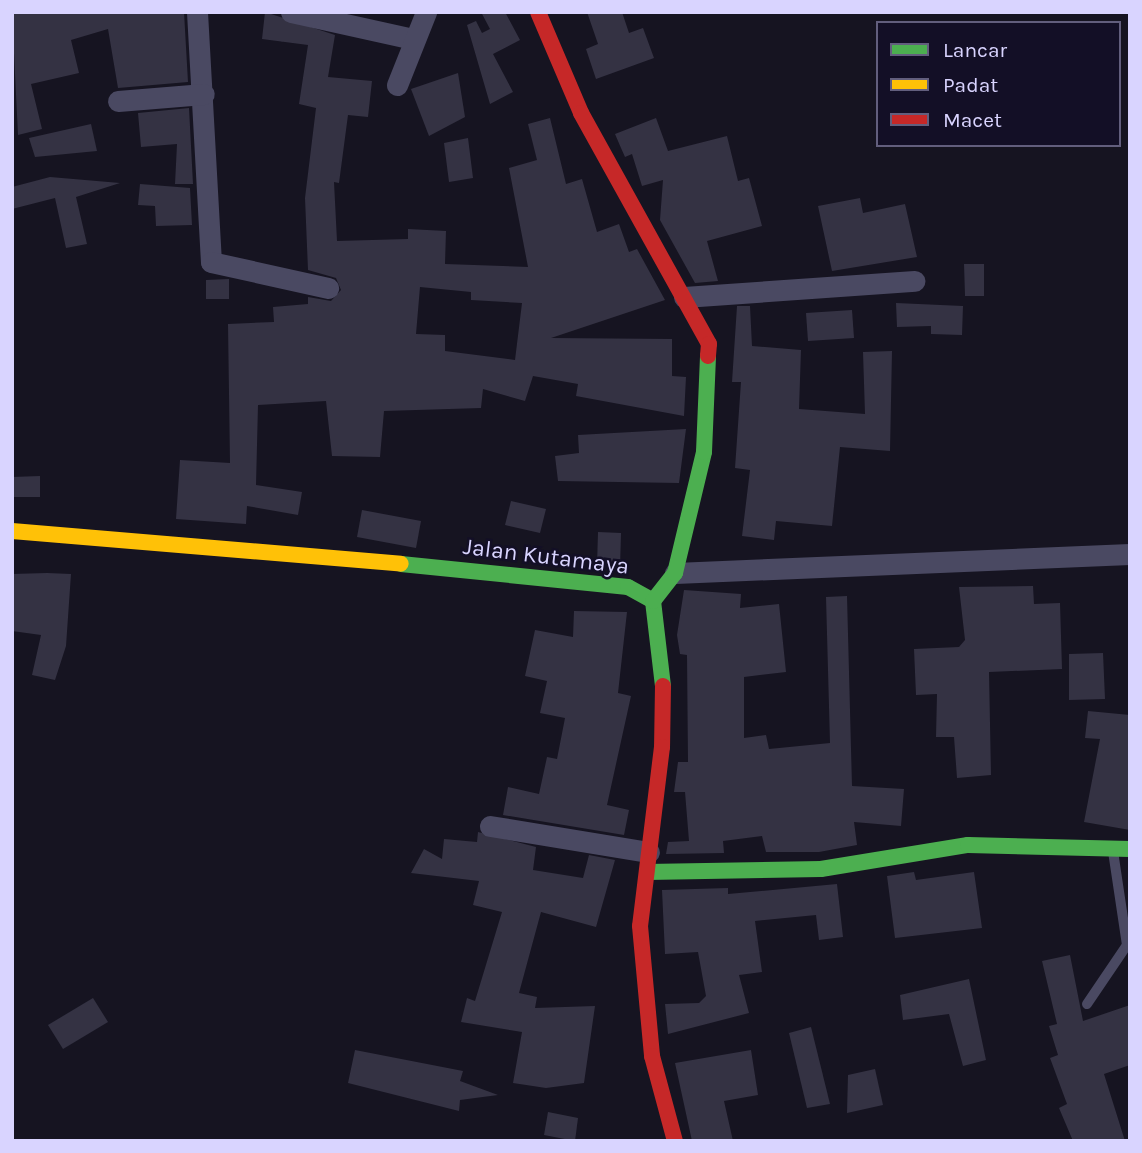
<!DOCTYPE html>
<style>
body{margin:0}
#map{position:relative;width:1142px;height:1153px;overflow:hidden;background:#161421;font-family:Karla,sans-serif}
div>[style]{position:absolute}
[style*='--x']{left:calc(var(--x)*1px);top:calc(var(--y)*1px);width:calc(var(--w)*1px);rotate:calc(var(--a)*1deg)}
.building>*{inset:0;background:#343243}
.lane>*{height:10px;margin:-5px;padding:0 5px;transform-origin:5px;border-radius:5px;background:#4a4962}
.street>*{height:21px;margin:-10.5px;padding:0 10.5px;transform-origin:10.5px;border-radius:10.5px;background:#4a4962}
.fast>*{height:16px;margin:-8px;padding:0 8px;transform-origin:8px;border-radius:8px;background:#4caf50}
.slow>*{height:16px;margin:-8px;padding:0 8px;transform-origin:8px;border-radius:8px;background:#ffc107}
.jam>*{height:16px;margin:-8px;padding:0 8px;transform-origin:8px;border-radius:8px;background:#c62828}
span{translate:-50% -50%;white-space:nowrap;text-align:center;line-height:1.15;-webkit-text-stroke:5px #130f26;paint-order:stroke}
.street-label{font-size:23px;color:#d9d4ff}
.frame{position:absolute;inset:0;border:14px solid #d9d4ff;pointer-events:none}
.legend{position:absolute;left:876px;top:21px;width:245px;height:126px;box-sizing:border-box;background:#130f26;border:2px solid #625e7d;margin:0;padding:9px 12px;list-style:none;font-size:21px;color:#d9d4ff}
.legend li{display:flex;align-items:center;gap:14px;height:35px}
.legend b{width:35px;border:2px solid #625e7d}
</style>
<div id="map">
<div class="building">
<div style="clip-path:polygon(12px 12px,184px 12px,188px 82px,118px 88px,108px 29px,71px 40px,79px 73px,31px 84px,42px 129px,18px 135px)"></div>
<div style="clip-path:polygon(evenodd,265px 12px,335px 35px,328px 77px,372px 81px,368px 117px,348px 115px,339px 183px,334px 182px,337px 241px,408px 239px,408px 229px,446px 231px,445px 264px,528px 267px,509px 168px,537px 160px,528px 124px,550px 118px,566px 184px,582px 179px,597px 232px,619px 224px,629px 252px,637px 249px,665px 300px,551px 338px,672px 339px,672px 376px,686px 377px,684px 416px,576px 396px,578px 384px,533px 376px,525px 401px,483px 389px,481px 408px,384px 411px,380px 457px,332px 456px,326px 401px,258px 405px,256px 485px,302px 492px,298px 515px,247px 506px,246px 524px,176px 519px,180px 460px,230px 463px,228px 324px,274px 322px,273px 307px,308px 304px,308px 297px,331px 301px,341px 290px,336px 278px,308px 270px,305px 198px,316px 108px,299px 104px,308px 45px,262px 39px,265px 12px,420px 287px,471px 292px,471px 300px,522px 303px,515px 360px,445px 351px,445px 335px,416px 334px,420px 287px)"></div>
<div style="clip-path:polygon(481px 12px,505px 12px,520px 40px,493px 54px,513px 92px,490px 104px,467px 25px,476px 21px,482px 33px,490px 29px)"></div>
<div style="clip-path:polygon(587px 12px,622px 12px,629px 33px,643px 28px,654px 58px,596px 79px,586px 49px,598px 44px)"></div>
<div style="clip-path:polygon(458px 73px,465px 117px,429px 136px,411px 89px)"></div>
<div style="clip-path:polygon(189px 108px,193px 184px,175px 184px,177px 144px,141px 147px,138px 113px)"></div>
<div style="clip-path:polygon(656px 118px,668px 151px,727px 136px,738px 181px,749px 178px,762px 226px,707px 241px,718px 281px,695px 283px,660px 220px,663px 180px,642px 186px,632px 154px,625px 157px,621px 148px,615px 134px)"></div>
<div style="clip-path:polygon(91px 124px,97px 151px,35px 157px,29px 138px)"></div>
<div style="clip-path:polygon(468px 138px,473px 178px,449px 182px,444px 143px)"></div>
<div style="clip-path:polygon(50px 177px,120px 183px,76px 197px,87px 244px,66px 248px,55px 198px,12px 209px,12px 187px)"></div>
<div style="clip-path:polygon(140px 184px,190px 188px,192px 225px,156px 226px,155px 206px,138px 205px)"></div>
<div style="clip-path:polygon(860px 198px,863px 213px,905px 204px,917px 257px,832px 271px,818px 206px)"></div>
<div style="clip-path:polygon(964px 264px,984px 264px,984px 296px,965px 296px)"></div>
<div style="clip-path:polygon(229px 279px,229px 299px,206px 299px,206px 280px)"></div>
<div style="clip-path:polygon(896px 303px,963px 306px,962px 335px,931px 334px,931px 326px,897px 327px)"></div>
<div style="clip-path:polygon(737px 306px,750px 306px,752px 346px,801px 350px,799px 409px,865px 414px,863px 352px,892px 351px,890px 451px,840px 447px,832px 526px,776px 521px,774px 540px,742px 536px,750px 470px,735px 468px,741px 382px,732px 382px)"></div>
<div style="clip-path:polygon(852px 310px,854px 338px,808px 341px,806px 313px)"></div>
<div style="clip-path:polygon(686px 429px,679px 483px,558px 481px,555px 456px,579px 453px,578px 435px)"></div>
<div style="clip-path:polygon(40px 476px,40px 497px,12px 497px,12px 477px)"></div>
<div style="clip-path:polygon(511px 501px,546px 509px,540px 533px,505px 525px)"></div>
<div style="clip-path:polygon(362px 510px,421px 521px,416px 548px,357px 537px)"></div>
<div style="clip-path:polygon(598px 532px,621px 533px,620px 568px,597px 566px)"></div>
<div style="clip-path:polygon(47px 573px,71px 574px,66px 646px,55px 680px,32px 675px,41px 635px,12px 631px,12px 574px)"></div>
<div style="clip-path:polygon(1033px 586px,1034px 604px,1060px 603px,1062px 669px,989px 672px,991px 775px,957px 778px,954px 737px,936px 737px,937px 694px,916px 695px,914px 649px,959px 647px,965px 640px,959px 587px)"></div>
<div style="clip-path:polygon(684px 590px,741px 594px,740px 608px,779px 604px,786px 672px,744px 677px,744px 738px,766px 735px,769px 749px,830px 743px,826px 597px,847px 596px,852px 786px,904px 789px,901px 826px,854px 822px,857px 845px,819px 852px,766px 852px,762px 836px,723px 841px,724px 853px,666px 854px,668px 842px,689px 841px,685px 792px,674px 792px,678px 762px,688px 762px,687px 655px,680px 654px,677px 635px)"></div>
<div style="clip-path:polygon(574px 611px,627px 612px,618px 693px,631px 696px,607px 805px,629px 810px,624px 835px,503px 815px,508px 787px,539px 794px,547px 757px,557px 759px,565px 718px,540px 713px,547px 681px,525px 676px,535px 630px,573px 637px)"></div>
<div style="clip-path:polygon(1103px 653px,1105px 699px,1069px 700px,1069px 654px)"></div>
<div style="clip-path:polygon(1088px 711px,1130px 715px,1130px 830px,1084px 822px,1100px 739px,1085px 738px)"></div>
<div style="clip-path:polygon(478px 832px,536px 847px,533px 870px,583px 878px,589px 855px,615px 860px,596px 927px,541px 912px,519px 993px,537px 997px,535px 1008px,595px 1006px,584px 1083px,546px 1088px,513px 1083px,522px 1032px,461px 1022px,467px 998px,475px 1001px,502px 912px,473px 905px,479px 881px,411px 873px,424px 849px,442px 859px,444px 839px,477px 842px)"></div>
<div style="clip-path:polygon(914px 872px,916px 880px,974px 872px,982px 928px,895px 938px,887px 876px)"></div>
<div style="clip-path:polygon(837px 884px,843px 937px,819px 940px,816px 915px,755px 921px,762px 972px,739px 975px,749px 1013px,668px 1034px,665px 1004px,699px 1003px,706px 996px,698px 952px,665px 954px,662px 890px,728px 888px,728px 894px)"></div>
<div style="clip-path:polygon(1070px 955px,1083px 1021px,1130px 1005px,1130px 1065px,1104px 1074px,1125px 1141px,1073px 1141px,1059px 1108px,1067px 1104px,1050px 1058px,1058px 1055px,1049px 1026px,1057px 1024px,1042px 961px)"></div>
<div style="clip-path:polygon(969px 979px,986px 1060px,963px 1066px,949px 1014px,903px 1020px,900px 995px)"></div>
<div style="clip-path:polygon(93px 998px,108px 1022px,63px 1049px,48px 1025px)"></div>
<div style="clip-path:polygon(811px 1027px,830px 1104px,807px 1108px,789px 1033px)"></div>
<div style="clip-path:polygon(355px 1050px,463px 1071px,460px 1081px,498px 1095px,460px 1100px,459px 1111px,348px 1083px)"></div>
<div style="clip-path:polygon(751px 1050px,758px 1095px,724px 1101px,733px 1141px,692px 1141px,675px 1063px)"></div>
<div style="clip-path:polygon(875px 1069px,883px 1105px,847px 1113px,848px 1075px)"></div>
<div style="clip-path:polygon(548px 1112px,578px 1118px,575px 1141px,544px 1135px)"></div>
</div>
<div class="lane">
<div style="--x:1087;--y:1004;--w:71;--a:-55.9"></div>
<div style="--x:1127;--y:945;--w:95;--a:-98.5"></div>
</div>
<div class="street">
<div style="--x:197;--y:12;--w:250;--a:86.8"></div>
<div style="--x:211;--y:262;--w:120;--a:12.5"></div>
<div style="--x:291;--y:12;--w:125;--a:12.5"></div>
<div style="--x:397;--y:85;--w:79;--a:-68.3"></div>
<div style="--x:118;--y:101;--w:86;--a:-4.7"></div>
<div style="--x:684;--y:297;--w:231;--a:-4"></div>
<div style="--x:675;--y:573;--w:455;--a:-2.4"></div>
<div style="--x:490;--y:826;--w:161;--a:9.3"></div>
</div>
<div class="fast">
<div style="--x:401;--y:564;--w:228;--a:5.8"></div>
<div style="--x:628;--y:587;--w:29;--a:29"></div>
<div style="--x:653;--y:601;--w:86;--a:83.3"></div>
<div style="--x:653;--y:601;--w:36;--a:-52"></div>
<div style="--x:675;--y:573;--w:124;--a:-76.5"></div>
<div style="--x:704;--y:452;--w:96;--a:-87.6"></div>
<div style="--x:647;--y:872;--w:174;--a:-1"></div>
<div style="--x:821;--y:869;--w:149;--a:-9.3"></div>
<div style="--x:968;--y:845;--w:162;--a:1.4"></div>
</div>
<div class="slow">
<div style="--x:12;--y:531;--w:390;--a:4.8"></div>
</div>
<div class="jam">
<div style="--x:538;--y:12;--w:110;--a:66.9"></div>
<div style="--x:581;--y:113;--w:264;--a:61"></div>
<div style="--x:709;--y:344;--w:12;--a:95"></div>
<div style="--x:663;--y:686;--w:61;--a:90.9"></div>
<div style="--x:662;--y:747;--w:180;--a:97"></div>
<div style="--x:640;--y:926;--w:131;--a:84.7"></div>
<div style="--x:652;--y:1056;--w:88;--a:74.9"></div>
</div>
<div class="street-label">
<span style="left:546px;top:557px;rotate:7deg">Jalan Kutamaya</span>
</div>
<div class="frame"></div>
<ul class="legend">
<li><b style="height:9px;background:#4caf50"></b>Lancar</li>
<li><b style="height:9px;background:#ffc107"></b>Padat</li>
<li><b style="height:9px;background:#c62828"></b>Macet</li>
</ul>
</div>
